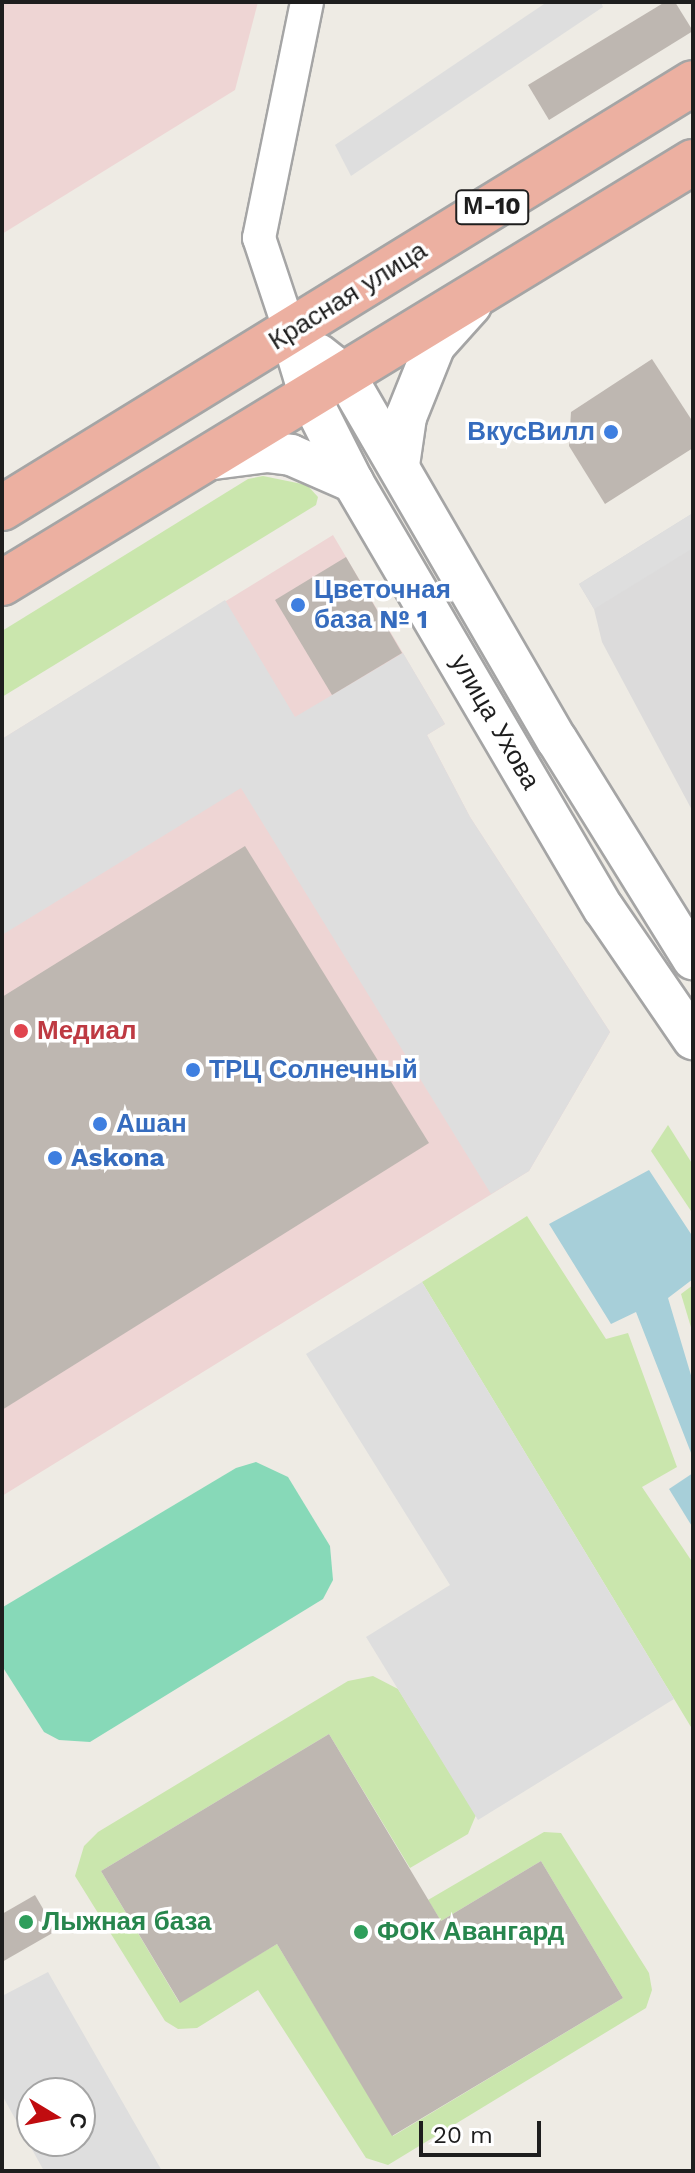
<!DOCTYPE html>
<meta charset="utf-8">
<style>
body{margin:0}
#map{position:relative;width:695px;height:2173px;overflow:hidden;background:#eeebe4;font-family:"Work Sans",sans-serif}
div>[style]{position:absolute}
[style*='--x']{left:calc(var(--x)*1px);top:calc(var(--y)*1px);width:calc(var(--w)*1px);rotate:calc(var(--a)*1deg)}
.residential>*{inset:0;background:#dcdbdb}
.commercial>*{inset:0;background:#eed5d4}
.grass>*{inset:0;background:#cae6ad}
.pitch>*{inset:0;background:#87d9b8}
.parking>*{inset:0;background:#dedede}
.water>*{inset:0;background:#a7cfd9}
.building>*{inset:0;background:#beb7b1}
.roads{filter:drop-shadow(2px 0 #a5a5a5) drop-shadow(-2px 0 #a5a5a5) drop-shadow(0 2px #a5a5a5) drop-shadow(0 -2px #a5a5a5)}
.minor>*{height:32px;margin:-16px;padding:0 16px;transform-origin:16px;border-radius:16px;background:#fff}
.tertiary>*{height:40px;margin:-20px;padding:0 20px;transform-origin:20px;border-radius:20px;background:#fff}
.trunk>*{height:44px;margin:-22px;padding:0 22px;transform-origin:22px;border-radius:22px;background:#ecb0a1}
.dots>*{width:22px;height:22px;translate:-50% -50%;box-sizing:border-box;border:4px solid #fff;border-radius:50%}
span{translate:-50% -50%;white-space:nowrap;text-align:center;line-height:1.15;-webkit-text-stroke:7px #fff;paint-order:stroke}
.shield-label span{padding:2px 6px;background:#fff;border:2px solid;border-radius:6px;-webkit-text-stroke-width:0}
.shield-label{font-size:24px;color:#1e1e1e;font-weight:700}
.street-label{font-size:26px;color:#1e1e1e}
.shop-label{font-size:26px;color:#366cbe;font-weight:700}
.right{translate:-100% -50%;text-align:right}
.left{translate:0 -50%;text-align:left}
.health-label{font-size:26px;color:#be3a42;font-weight:700}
.leisure-label{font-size:26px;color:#27864d;font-weight:700}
.frame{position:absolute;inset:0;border:4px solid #1e1e1e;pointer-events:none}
.north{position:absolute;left:16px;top:2077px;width:80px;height:80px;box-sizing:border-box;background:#fff;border:2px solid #a5a5a5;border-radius:50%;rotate:100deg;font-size:22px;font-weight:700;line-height:32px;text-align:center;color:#1e1e1e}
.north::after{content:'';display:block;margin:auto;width:28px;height:36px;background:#c00c0f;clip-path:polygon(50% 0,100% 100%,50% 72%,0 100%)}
.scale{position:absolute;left:419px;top:2121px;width:122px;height:36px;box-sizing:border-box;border:4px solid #1e1e1e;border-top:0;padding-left:10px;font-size:24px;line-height:28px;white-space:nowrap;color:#1e1e1e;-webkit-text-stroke:6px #fff;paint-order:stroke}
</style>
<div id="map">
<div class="residential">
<div style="clip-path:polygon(693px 513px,693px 812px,602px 642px,594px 609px,579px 584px)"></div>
</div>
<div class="commercial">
<div style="clip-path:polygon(2px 2px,258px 2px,235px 90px,2px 234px)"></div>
<div style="clip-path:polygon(333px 535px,445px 724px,427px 735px,470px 817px,610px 1032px,529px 1171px,2px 1496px,2px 739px)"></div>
</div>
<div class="grass">
<div style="clip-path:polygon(263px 476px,307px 485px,318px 497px,316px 505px,2px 697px,2px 631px,248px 479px)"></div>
<div style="clip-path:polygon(668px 1125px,693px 1165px,693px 1214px,651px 1151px)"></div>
<div style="clip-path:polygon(527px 1216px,606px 1339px,628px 1333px,677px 1467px,642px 1487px,693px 1563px,691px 1727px,422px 1282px)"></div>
<div style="clip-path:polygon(693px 1285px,693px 1334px,681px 1294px)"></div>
<div style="clip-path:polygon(373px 1676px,398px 1689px,476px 1815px,468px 1834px,410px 1868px,329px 1734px,101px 1871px,179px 2002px,277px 1944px,393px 2136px,623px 1998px,541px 1861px,441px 1921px,428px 1900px,544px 1832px,561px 1833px,649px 1973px,652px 1990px,646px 2008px,388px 2165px,366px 2158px,258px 1990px,197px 2028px,178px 2029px,165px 2021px,75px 1876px,84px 1846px,98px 1832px,348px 1681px)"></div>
</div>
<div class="pitch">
<div style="clip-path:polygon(256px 1462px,288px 1477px,330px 1546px,333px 1580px,323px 1599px,90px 1742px,59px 1740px,44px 1732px,2px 1666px,3px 1607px,236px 1468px)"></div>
</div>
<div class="parking">
<div style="clip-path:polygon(547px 2px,601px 2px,603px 7px,351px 176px,335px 145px)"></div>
<div style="clip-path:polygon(693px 513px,693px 548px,594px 609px,579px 584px)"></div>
<div style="clip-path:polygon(225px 600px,295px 717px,403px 653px,445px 724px,427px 735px,470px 817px,610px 1032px,529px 1171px,491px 1194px,241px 788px,2px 935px,2px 739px)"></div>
<div style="clip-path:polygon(422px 1282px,674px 1699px,478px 1820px,366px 1637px,450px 1585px,306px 1354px)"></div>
<div style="clip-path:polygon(evenodd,48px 1972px,162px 2171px,44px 2171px,2px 2095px,2px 1996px,48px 1972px,80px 2093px,80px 2141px,32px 2141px,32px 2093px,80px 2093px)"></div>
</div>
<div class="water">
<div style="clip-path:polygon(649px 1170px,693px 1237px,693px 1279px,668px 1298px,693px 1382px,693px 1458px,636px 1312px,611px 1324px,549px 1224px)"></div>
<div style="clip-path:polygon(693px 1473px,693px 1528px,669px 1489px)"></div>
</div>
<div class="building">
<div style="clip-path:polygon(665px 2px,675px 2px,693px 31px,549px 120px,528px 85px)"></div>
<div style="clip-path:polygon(652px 359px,693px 422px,693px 448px,605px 504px,569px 446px,571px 412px)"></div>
<div style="clip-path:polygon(346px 557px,402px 653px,332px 695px,275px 600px)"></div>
<div style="clip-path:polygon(245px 846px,429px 1143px,2px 1410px,2px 997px)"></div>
<div style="clip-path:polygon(329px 1734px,441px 1921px,541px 1861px,623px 1998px,392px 2136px,277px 1944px,180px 2003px,101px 1871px)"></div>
<div style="clip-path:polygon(35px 1895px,56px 1931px,2px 1962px,2px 1914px)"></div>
</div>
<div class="roads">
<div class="minor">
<div style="--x:290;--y:331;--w:98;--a:-108.4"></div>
<div style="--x:259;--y:238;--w:241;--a:-78.5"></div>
</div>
<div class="tertiary">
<div style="--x:290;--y:331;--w:69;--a:73.1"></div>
<div style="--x:310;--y:397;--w:95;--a:63.2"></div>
<div style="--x:353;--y:482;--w:495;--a:59.6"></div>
<div style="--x:604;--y:909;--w:158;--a:55.6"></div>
<div style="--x:318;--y:354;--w:34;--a:38"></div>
<div style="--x:345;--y:375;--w:422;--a:59.9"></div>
<div style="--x:557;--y:740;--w:258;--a:58.2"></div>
<div style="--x:206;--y:460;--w:62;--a:-7.5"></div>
<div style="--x:267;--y:452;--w:24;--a:7"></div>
<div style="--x:291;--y:455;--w:68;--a:23.5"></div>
<div style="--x:399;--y:465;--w:49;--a:-81.7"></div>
<div style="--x:406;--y:417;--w:78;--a:-68.1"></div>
<div style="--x:435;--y:345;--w:54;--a:-48"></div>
</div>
<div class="trunk">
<div style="--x:2;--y:508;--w:811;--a:-31.59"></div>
<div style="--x:2;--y:583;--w:809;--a:-31.35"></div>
</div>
</div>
<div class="dots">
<div style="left:611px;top:432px;background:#3f7fe0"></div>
<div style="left:298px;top:605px;background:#3f7fe0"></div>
<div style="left:21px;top:1031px;background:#e0444e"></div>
<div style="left:193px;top:1070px;background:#3f7fe0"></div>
<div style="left:100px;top:1124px;background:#3f7fe0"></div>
<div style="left:55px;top:1158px;background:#3f7fe0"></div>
<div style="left:26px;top:1922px;background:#2e9e5b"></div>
<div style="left:361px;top:1932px;background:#2e9e5b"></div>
</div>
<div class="shield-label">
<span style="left:492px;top:207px">М-10</span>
</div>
<div class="street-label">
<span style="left:348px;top:296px;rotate:-32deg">Красная улица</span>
<span style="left:495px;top:722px;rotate:60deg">улица Ухова</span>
</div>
<div class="shop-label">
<span class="right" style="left:595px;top:432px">ВкусВилл</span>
<span class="left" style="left:314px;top:605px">Цветочная<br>база № 1</span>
<span class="left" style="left:209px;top:1070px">ТРЦ Солнечный</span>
<span class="left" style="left:116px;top:1124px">Ашан</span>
<span class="left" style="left:71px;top:1158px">Askona</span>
</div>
<div class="health-label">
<span class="left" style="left:37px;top:1031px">Медиал</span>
</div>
<div class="leisure-label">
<span class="left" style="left:42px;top:1922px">Лыжная база</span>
<span class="left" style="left:377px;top:1932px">ФОК Авангард</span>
</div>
<div class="frame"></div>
<div class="north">С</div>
<div class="scale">20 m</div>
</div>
